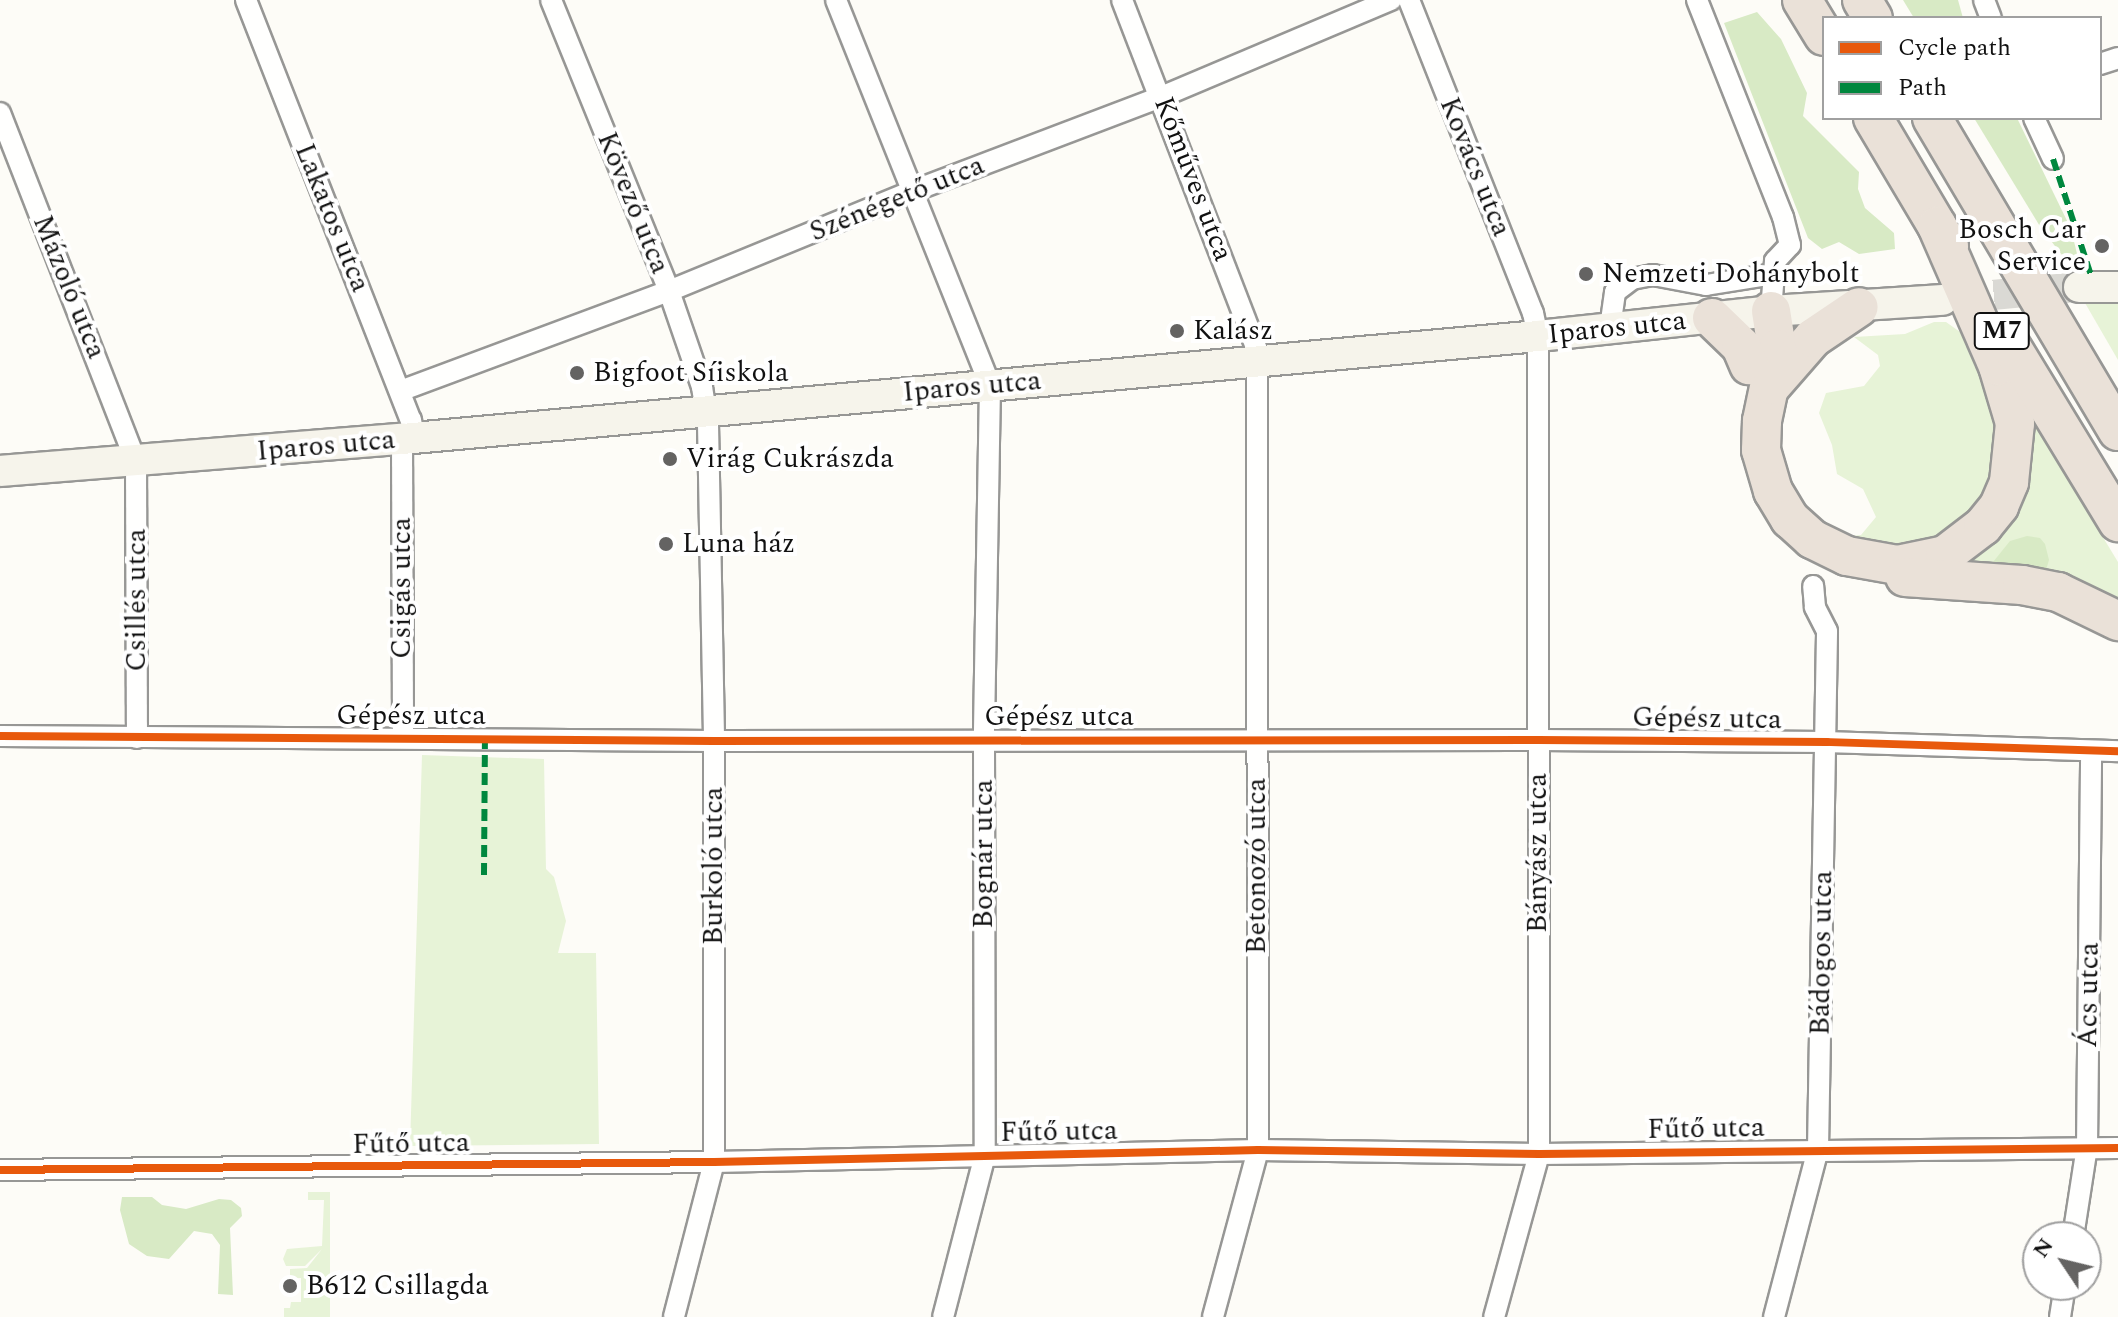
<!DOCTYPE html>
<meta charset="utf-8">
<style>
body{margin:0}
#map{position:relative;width:2118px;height:1317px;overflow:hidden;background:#fdfcf7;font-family:Spectral,serif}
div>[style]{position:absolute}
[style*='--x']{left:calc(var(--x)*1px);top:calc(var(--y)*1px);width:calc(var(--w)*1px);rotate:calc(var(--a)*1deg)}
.green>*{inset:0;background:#e7f3d7}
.forest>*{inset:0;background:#d8eac5}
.secondary-tunnel>*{height:30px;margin-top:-15px;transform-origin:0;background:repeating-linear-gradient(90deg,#dad9d4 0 30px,transparent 0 45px)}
.roads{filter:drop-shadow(2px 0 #979795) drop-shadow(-2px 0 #979795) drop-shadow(0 2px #979795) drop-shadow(0 -2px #979795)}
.street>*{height:20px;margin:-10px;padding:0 10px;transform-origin:10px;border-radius:10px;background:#fffffe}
.secondary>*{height:30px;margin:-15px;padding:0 15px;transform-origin:15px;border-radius:15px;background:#f6f4eb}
.highway>*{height:38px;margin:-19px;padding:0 19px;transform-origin:19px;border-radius:19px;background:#eae1d8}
.quiet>*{height:6px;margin-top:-3px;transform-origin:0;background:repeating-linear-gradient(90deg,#00873e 0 12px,transparent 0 18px)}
.cycleway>*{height:8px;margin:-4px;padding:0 4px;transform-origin:4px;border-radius:4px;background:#e8590c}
.dots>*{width:22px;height:22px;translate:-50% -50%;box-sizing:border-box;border:4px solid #fff;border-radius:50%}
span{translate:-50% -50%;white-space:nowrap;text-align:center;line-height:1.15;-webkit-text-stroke:8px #fff;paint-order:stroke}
.shield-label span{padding:2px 6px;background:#fff;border:2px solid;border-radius:6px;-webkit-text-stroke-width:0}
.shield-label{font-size:26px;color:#111;font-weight:700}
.street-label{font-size:28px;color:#111}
.poi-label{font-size:28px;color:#111}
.right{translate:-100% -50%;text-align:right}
.left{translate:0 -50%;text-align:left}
.legend{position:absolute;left:1822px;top:16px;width:280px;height:104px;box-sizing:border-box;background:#fff;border:2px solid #a0a0a0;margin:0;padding:10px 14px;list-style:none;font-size:24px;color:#111}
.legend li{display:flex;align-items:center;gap:16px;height:40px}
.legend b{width:40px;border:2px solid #a0a0a0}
.north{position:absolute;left:2022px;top:1221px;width:80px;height:80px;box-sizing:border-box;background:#fff;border:2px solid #a0a0a0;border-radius:50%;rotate:305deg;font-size:22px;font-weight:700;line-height:32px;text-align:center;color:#111}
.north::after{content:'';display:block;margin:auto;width:28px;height:36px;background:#646362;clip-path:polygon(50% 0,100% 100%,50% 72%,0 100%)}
</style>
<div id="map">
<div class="green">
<div style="clip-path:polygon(2118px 302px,2118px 360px,2085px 303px)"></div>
<div style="clip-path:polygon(1934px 322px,1946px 322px,1963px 334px,1986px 377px,1996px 409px,1994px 468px,1983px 494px,1966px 517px,1944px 534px,1918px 546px,1890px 550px,1836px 537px,1861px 535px,1876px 517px,1863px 489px,1837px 474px,1832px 445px,1819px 413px,1826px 393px,1864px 386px,1880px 366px,1878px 355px,1854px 337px,1905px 334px)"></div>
<div style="clip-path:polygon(2029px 423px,2034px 424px,2118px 562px,2118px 609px,1959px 570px)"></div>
<div style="clip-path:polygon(422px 755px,544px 759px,546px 869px,554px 877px,566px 921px,558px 953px,596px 953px,599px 1144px,410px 1146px)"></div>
<div style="clip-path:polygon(308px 1192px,330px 1192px,330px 1317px,284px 1317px,284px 1308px,290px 1308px,291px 1302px,301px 1302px,301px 1278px,290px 1278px,290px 1269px,307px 1268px,322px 1249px,305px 1266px,286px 1266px,283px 1259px,287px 1249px,322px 1246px,324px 1200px,308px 1200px)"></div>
</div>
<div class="forest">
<div style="clip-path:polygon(1903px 0,1958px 0,1963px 18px,1914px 18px)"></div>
<div style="clip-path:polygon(1757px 12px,1781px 39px,1807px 93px,1803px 116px,1859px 172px,1858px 189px,1865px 208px,1894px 233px,1895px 249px,1859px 254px,1839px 242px,1822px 249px,1808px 238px,1724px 23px)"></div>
<div style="clip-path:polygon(1974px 118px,2017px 118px,2071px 229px,2079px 262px,2069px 264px,2041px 228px)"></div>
<div style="clip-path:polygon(2027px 536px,2040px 538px,2045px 544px,2049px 560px,2046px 570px,2039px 575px,1995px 569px,1993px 562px,2010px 541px)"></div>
<div style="clip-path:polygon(122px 1197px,152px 1197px,162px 1205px,186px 1209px,219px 1199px,231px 1200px,241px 1208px,242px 1216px,230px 1228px,233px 1295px,218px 1294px,220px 1245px,212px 1234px,194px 1231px,169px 1259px,147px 1256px,129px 1244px,120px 1210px)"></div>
</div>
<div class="secondary-tunnel">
<div style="--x:1949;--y:299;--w:131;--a:-5.3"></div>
</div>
<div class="roads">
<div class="street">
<div style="--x:246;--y:0;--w:451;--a:68.6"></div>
<div style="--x:411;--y:420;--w:17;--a:80"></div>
<div style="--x:551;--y:0;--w:314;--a:67.9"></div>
<div style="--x:669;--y:291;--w:102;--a:71"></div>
<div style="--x:702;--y:387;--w:37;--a:81"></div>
<div style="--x:708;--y:424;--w:317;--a:88.9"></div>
<div style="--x:714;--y:741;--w:421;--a:90"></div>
<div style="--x:714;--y:1162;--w:160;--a:104.5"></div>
<div style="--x:836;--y:0;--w:416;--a:68.2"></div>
<div style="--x:990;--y:386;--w:353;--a:91"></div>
<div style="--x:984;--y:739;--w:416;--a:89.9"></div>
<div style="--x:985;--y:1155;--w:167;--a:104.5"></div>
<div style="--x:1122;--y:0;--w:375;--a:68.9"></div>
<div style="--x:1257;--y:350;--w:800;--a:89.93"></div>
<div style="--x:1258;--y:1150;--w:173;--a:105.1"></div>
<div style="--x:1409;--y:0;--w:337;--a:68.4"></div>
<div style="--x:1533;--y:313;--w:24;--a:78"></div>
<div style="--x:1538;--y:336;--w:818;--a:89.93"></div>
<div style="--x:1539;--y:1154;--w:169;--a:105.4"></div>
<div style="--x:1697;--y:0;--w:233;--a:68.4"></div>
<div style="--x:1783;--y:217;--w:29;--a:76"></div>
<div style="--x:1790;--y:245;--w:22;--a:133"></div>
<div style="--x:1775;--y:261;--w:50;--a:94.6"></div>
<div style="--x:1984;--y:0;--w:19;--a:69"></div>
<div style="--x:2100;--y:64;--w:19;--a:-18"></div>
<div style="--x:0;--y:113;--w:375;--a:68.7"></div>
<div style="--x:136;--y:462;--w:276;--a:89.8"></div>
<div style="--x:2034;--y:118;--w:45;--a:65.1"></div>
<div style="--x:1610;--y:328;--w:36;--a:-82"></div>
<div style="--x:1615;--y:292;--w:21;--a:-37"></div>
<div style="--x:1632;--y:279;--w:21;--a:-11"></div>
<div style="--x:1653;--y:275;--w:54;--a:10.7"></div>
<div style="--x:1706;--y:285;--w:68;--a:-9.3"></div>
<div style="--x:400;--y:391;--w:287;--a:-20.4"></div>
<div style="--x:669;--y:291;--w:264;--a:-22.3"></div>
<div style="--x:913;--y:191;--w:265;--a:-20.8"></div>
<div style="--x:1161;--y:97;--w:250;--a:-22.9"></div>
<div style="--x:402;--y:439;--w:298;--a:89.8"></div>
<div style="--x:0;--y:736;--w:714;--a:0.4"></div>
<div style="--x:714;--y:741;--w:824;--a:-0.07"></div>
<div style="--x:1538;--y:740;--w:289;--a:0.4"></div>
<div style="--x:1827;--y:742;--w:291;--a:1.8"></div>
<div style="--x:0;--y:1170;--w:714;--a:-0.64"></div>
<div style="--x:714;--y:1162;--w:544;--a:-1.26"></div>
<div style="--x:1258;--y:1150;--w:281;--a:0.8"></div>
<div style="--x:1539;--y:1154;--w:579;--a:-0.59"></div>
<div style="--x:2073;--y:1237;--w:91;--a:-81.2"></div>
<div style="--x:2087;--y:1147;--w:395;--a:-89.4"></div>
<div style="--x:1774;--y:1317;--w:174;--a:-75.3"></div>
<div style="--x:1818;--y:1149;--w:518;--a:-89"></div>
<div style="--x:1827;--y:631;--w:27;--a:-117"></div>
<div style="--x:1815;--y:607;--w:21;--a:-95"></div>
<div style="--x:2060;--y:1317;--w:32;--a:-81"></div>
</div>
<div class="secondary">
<div style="--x:2079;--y:287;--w:39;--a:0"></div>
<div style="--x:0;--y:471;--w:403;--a:-4.6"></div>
<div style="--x:402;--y:439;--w:1141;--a:-5.18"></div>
<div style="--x:1538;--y:336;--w:234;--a:-6.1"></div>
<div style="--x:1771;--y:311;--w:172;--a:-3.7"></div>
</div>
<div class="highway">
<div style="--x:1802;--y:0;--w:42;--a:58.6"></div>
<div style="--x:1862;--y:0;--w:21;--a:59"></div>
<div style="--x:1873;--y:118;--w:149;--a:59.3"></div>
<div style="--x:1932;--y:118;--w:364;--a:59.3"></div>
<div style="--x:1771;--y:311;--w:38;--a:81"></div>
<div style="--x:1777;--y:349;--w:74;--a:101.8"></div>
<div style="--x:1762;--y:421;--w:29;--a:92"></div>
<div style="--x:1761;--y:450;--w:43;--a:73.7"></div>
<div style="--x:1773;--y:491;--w:33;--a:59"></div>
<div style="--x:1790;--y:519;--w:30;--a:42"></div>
<div style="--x:1812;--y:539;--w:39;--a:26"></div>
<div style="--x:1847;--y:556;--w:51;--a:10.2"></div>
<div style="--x:1897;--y:565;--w:49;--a:-11.8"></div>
<div style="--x:1945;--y:555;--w:48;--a:-37.3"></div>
<div style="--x:1983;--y:526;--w:26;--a:-51"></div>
<div style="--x:1999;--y:506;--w:26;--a:-67"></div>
<div style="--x:2009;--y:482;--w:59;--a:-84.2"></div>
<div style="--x:2015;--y:423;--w:59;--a:-106.6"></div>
<div style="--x:1998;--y:366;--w:153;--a:-113.5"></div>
<div style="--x:1712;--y:318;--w:40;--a:44"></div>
<div style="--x:1741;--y:346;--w:21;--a:67"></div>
<div style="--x:2005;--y:336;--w:218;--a:58.7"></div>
<div style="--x:1772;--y:385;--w:62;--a:-48.9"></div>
<div style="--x:1813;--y:338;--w:55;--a:-34"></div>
<div style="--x:1905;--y:577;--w:117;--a:3.9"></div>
<div style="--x:2022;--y:585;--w:37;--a:11"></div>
<div style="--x:2058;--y:592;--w:67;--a:25.8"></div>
</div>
</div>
<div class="quiet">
<div style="--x:2053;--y:159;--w:125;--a:71.9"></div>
<div style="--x:484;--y:875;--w:137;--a:-89.6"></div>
</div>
<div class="cycleway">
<div style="--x:0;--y:736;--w:714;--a:0.4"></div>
<div style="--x:714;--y:741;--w:824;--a:-0.07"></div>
<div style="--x:1538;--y:740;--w:289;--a:0.4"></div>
<div style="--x:1827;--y:742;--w:291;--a:1.8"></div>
<div style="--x:0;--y:1170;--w:714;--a:-0.64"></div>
<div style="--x:714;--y:1162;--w:544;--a:-1.26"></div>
<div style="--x:1258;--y:1150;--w:281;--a:0.8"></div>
<div style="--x:1539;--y:1154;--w:579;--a:-0.59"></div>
</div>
<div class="dots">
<div style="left:2102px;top:246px;background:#646362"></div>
<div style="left:1586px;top:274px;background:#646362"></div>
<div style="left:1177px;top:331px;background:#646362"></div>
<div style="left:577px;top:373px;background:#646362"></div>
<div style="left:670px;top:459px;background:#646362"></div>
<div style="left:666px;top:544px;background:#646362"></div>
<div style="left:290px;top:1286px;background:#646362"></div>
</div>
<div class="shield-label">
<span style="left:2002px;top:331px">M7</span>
</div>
<div class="street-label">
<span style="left:1475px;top:167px;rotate:68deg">Kovács utca</span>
<span style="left:1193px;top:179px;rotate:69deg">Kőműves utca</span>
<span style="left:897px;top:199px;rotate:-22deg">Szénégető utca</span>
<span style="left:633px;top:203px;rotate:68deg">Kövező utca</span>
<span style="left:332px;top:218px;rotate:68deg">Lakatos utca</span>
<span style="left:69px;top:287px;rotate:68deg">Mázoló utca</span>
<span style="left:1617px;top:328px;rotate:-6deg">Iparos utca</span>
<span style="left:972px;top:387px;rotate:-5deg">Iparos utca</span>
<span style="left:326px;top:446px;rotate:-5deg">Iparos utca</span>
<span style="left:402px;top:588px;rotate:-90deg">Csigás utca</span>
<span style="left:137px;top:600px;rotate:-90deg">Csillés utca</span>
<span style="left:411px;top:716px">Gépész utca</span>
<span style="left:1059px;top:717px">Gépész utca</span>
<span style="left:1707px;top:719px;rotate:1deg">Gépész utca</span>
<span style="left:1538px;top:853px;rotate:-90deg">Bányász utca</span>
<span style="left:984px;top:854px;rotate:-90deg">Bognár utca</span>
<span style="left:714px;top:866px;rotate:-90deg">Burkoló utca</span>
<span style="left:1257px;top:866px;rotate:-90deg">Betonozó utca</span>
<span style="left:1822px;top:953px;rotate:-89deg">Bádogos utca</span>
<span style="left:2089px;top:995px;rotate:-89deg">Ács utca</span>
<span style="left:1706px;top:1129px;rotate:-1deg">Fűtő utca</span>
<span style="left:1059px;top:1132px;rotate:-1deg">Fűtő utca</span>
<span style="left:411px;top:1144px;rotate:-1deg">Fűtő utca</span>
</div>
<div class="poi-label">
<span class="right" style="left:2086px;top:246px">Bosch Car<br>Service</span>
<span class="left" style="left:1602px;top:274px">Nemzeti Dohánybolt</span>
<span class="left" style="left:1193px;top:331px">Kalász</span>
<span class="left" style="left:593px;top:373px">Bigfoot Síiskola</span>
<span class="left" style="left:686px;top:459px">Virág Cukrászda</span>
<span class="left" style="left:682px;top:544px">Luna ház</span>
<span class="left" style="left:306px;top:1286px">B612 Csillagda</span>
</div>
<ul class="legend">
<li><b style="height:10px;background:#e8590c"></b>Cycle path</li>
<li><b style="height:10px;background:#00873e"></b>Path</li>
</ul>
<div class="north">N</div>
</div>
